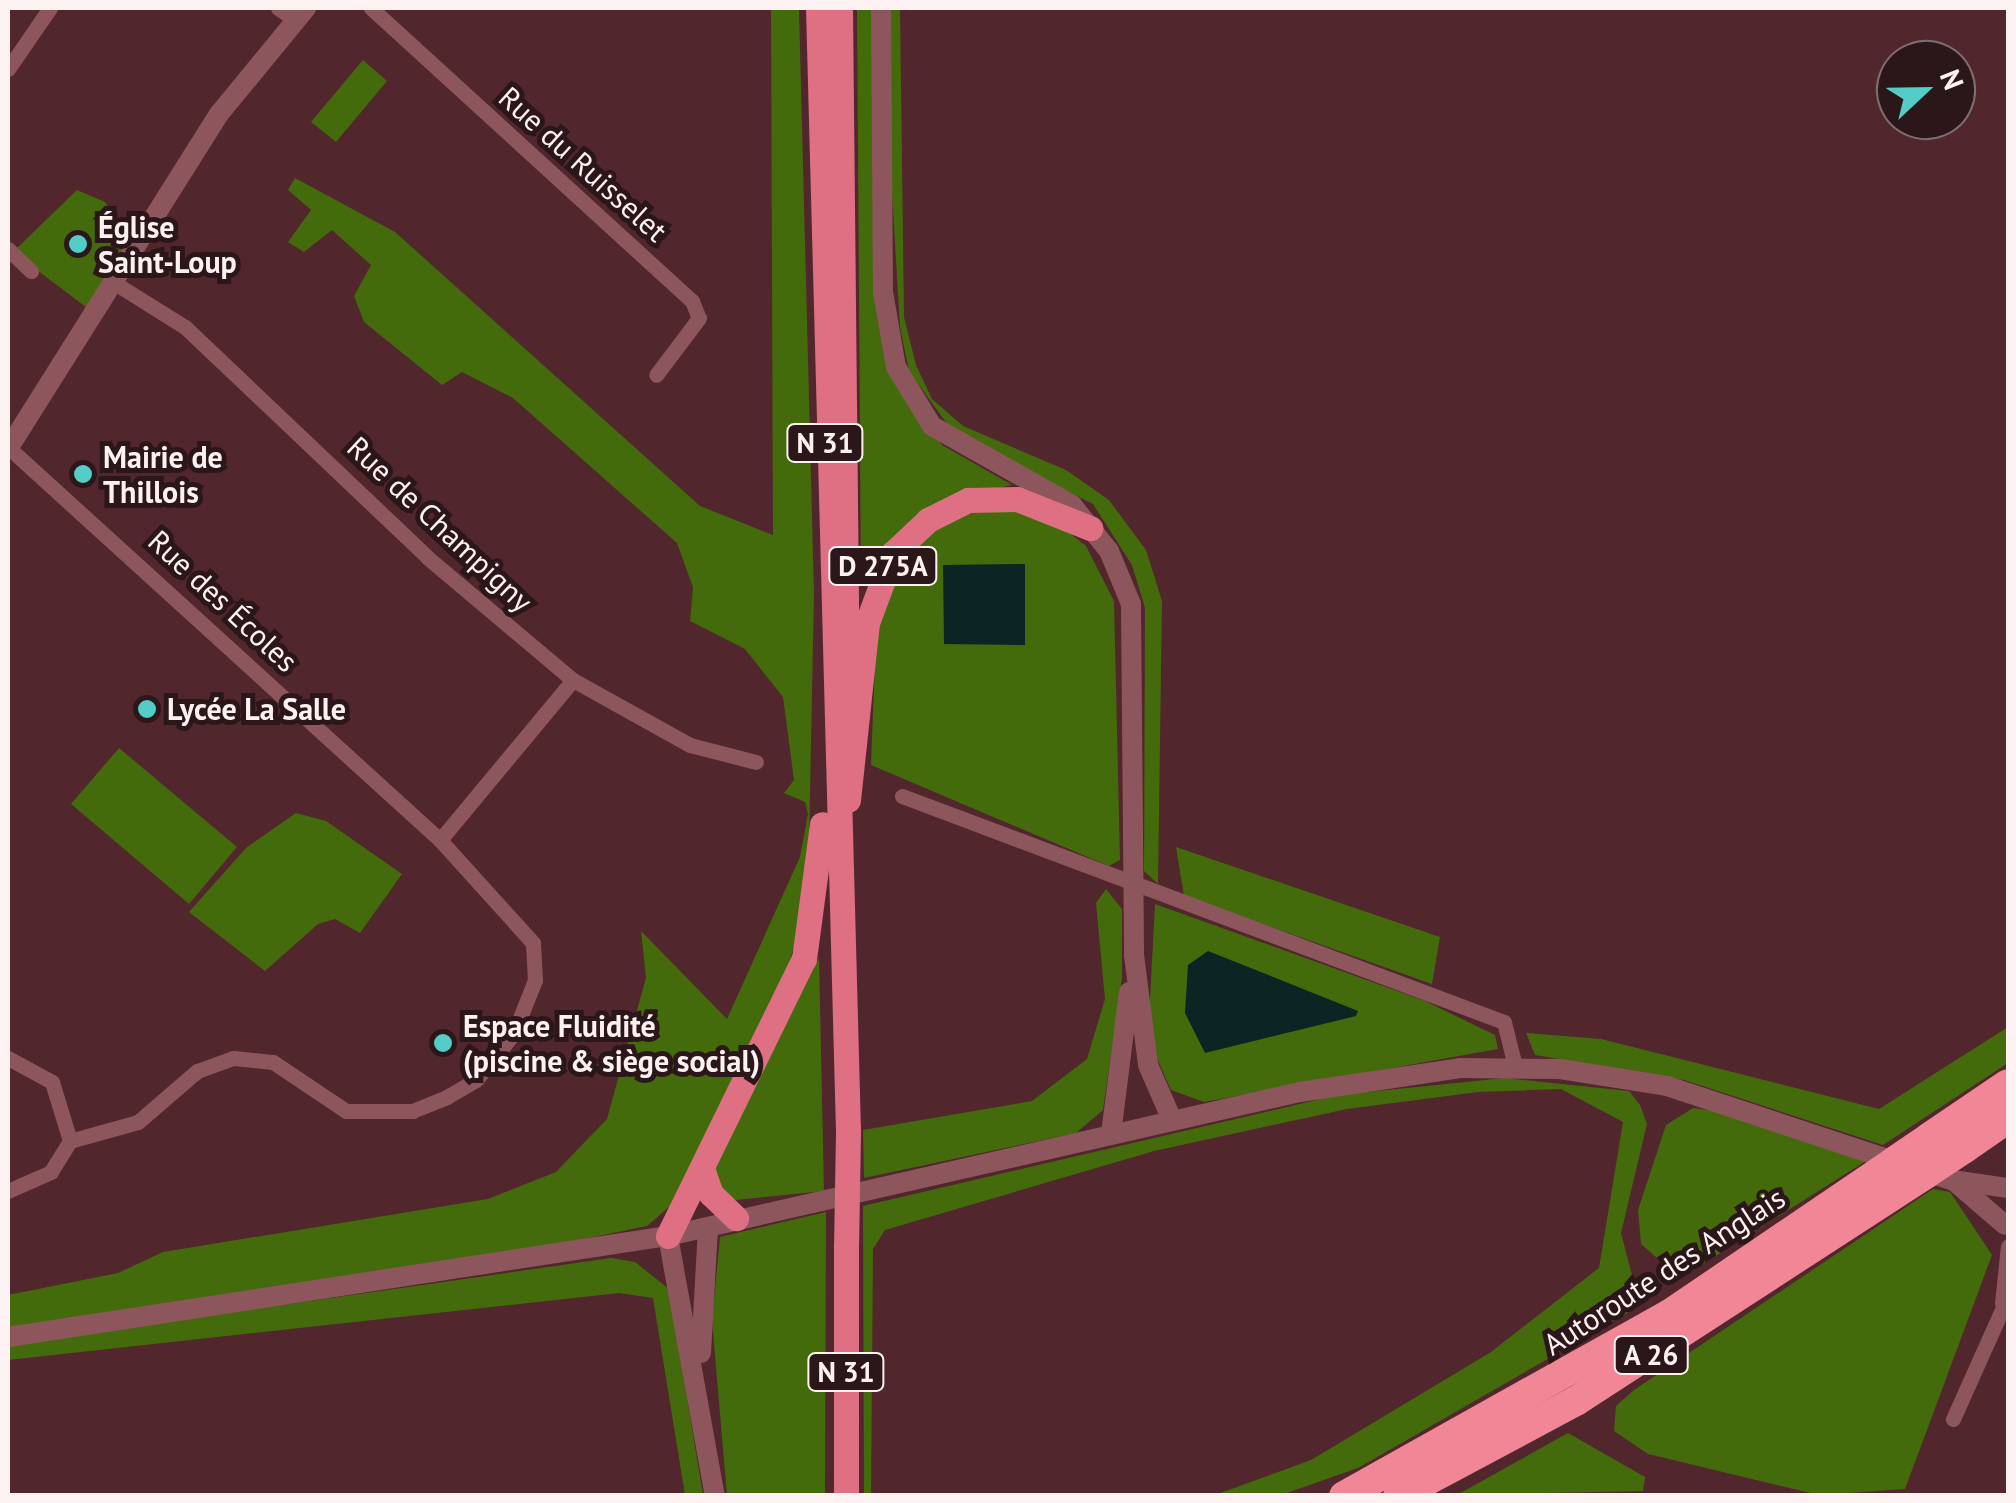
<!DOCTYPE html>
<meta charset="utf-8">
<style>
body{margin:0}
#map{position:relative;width:2016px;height:1503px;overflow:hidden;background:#52262d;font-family:"PT Sans",sans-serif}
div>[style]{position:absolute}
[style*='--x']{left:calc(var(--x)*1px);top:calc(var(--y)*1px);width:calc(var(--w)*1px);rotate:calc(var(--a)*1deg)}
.green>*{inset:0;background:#446b0b}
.water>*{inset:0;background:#0a2523}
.minor>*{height:15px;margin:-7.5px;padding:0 7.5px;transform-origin:7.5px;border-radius:7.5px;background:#8d565d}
.tertiary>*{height:20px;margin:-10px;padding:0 10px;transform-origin:10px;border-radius:10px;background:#8d565d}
.primary>*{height:25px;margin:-12.5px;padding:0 12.5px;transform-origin:12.5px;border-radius:12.5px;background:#df7083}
.motorway>*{height:30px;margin:-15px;padding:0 15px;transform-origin:15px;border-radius:15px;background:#f18697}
.primary-bridge>*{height:25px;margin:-12.5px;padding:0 12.5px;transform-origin:12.5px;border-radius:12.5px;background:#df7083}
.motorway-bridge>*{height:30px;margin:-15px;padding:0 15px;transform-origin:15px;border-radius:15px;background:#f18697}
.dots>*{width:28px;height:28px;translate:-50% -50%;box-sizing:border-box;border:5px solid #2b1719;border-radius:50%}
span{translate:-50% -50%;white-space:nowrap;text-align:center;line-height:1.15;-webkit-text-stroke:10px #2b1719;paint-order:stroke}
.shield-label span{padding:2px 8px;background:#2b1719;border:2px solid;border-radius:8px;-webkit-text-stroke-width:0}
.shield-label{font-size:28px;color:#fef1f2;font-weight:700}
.street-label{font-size:30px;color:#fef1f2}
.poi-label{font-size:30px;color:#fef1f2;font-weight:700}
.left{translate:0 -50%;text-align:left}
.frame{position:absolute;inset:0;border:10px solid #fef1f2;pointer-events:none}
.north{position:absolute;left:1876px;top:40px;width:100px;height:100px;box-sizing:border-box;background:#2b1719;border:2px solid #7f6e70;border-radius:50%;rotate:68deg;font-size:28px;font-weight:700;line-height:40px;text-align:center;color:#fef1f2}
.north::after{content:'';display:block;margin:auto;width:35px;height:45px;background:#54cdc8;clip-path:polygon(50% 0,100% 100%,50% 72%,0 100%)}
</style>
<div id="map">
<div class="green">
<div style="clip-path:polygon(771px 8px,799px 8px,814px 594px,808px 893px,787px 972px,669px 1207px,647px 1226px,569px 1242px,8px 1328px,8px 1295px,118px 1273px,163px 1252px,488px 1199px,556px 1172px,607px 1119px,646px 978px,641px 931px,727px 1019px,800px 857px,808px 814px,805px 802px,784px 793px,794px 780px,783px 697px,745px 649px,690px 621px,693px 587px,677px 543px,513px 398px,462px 372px,442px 385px,364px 322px,354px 296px,371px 265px,332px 230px,304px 252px,288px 242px,311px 210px,288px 190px,295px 178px,395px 232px,700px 506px,773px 535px)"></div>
<div style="clip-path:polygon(857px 8px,875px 8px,889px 372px,942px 445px,1012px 485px,957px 496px,891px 543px,861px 583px)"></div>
<div style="clip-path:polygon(891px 8px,900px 8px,904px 317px,916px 365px,932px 399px,963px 426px,1066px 470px,1109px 500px,1146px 550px,1162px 601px,1158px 884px,1144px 871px,1145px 608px,1132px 565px,1093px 504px,955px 435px,909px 371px,900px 327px,891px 177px)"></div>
<div style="clip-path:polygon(363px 60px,387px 81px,336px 142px,311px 122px)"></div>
<div style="clip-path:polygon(77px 190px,105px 202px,124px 231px,120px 256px,86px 307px,13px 252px)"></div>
<div style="clip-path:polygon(979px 509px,1033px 513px,1062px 527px,1086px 546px,1114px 601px,1120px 860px,1109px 866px,871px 765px,877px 610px,931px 528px)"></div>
<div style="clip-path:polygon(119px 748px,237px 847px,189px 904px,71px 804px)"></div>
<div style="clip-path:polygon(296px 813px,326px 821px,402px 874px,360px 933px,335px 919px,318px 924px,265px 971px,189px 912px,247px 847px)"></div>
<div style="clip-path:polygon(1176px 847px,1440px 937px,1432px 984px,1184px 896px)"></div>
<div style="clip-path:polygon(1106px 889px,1122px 909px,1122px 978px,1103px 1110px,1076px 1133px,864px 1178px,863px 1130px,1032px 1101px,1087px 1059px,1105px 999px,1096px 903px)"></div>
<div style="clip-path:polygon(1155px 904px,1425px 1001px,1495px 1035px,1498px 1049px,1204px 1102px,1171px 1090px,1148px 1038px)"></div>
<div style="clip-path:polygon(819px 958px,824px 1191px,726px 1201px,713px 1171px)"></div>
<div style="clip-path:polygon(2008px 1027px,2008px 1063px,1883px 1145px,1684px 1080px,1535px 1055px,1526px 1033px,1601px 1039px,1879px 1109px)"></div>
<div style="clip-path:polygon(1505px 1078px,1629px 1091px,1640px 1105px,1647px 1124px,1621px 1233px,1637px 1294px,1631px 1311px,1358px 1468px,1281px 1495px,1215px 1495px,1311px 1460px,1491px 1352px,1599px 1268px,1623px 1122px,1561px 1089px,1478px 1092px,1347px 1109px,1154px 1151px,885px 1230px,873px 1249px,871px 1496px,864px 1495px,863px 1206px,1338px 1095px)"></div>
<div style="clip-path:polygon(1693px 1108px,1715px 1111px,1866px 1161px,1687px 1274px,1674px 1273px,1641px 1244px,1638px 1210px,1666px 1125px)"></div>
<div style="clip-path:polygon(1933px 1189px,1950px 1192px,1992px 1255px,1905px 1489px,1819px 1495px,1648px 1454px,1614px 1431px,1616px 1406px,1634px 1390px)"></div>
<div style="clip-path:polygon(826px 1212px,825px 1495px,727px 1495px,712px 1321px,720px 1237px)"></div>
<div style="clip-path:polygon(611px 1258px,635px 1262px,669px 1289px,703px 1495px,685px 1495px,653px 1298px,619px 1293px,8px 1360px,8px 1344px)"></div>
<div style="clip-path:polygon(1568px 1433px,1645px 1477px,1643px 1491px,1457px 1495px)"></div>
</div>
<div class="water">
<div style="clip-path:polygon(1025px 564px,1025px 645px,944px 644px,943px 565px)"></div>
<div style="clip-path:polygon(1208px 951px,1358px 1011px,1356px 1016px,1205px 1053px,1185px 1013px,1188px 965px)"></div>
</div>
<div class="minor">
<div style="--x:278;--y:8;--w:22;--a:34"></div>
<div style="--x:371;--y:8;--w:435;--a:42.4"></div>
<div style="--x:692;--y:301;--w:18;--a:68"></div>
<div style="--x:699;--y:318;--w:71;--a:127"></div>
<div style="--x:8;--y:69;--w:74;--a:-55.5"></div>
<div style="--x:8;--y:249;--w:32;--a:44"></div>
<div style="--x:113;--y:282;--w:85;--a:32"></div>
<div style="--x:185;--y:327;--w:335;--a:43.5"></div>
<div style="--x:428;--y:558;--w:189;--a:40.1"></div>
<div style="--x:573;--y:680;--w:134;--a:29.1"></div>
<div style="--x:690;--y:745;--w:68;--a:14.4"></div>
<div style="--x:9;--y:448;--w:583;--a:42.29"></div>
<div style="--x:440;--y:840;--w:139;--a:47.9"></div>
<div style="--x:533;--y:943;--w:37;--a:87"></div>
<div style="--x:535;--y:980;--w:57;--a:111.6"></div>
<div style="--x:514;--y:1033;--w:60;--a:129"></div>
<div style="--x:476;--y:1080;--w:34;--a:150"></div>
<div style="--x:447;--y:1097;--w:37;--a:158"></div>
<div style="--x:413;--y:1111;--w:67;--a:180"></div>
<div style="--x:346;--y:1111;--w:88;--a:-146.1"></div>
<div style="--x:273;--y:1062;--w:40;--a:-174.3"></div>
<div style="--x:233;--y:1058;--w:38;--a:160"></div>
<div style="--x:197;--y:1071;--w:78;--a:139.2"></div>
<div style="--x:138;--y:1122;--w:71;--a:164.4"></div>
<div style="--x:902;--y:796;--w:643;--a:20.58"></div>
<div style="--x:1504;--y:1022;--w:45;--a:76"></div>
<div style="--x:440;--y:840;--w:208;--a:-50.3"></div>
<div style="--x:8;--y:1058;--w:50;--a:28.6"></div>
<div style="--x:52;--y:1082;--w:62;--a:73"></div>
<div style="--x:70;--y:1141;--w:36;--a:122"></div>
<div style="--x:51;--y:1172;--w:47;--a:156.2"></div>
<div style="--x:2002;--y:1303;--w:57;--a:-84"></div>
<div style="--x:1953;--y:1419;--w:135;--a:-65.9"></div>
</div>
<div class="tertiary">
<div style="--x:881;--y:8;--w:284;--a:89.6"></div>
<div style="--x:883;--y:292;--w:76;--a:80.2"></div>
<div style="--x:896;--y:367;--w:69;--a:58.6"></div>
<div style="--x:932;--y:426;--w:161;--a:29.4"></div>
<div style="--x:1072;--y:505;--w:59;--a:51.2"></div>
<div style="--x:1109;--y:551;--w:57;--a:67.5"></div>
<div style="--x:1131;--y:604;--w:351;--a:89.5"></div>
<div style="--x:1134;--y:955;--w:111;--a:82.7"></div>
<div style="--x:1148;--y:1065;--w:60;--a:66.4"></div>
<div style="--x:8;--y:449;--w:396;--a:-57.8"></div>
<div style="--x:219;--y:114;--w:137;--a:-50.6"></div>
<div style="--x:1111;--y:1134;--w:143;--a:-82.8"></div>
<div style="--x:1954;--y:1181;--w:67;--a:40.8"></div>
<div style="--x:668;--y:1236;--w:264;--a:79.8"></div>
<div style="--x:8;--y:1337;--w:668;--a:-8.7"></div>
<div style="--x:668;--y:1236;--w:648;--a:-12.84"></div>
<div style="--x:1300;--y:1092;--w:162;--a:-8.5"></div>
<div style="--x:1460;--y:1068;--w:100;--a:0.6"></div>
<div style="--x:1560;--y:1069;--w:108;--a:9"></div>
<div style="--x:1667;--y:1086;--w:300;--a:18.3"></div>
<div style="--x:1952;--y:1180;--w:57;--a:8.1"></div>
<div style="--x:701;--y:1353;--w:125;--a:-86.8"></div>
</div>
<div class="primary">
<div style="--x:818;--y:8;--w:1121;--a:88.47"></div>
<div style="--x:840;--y:8;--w:686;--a:89.42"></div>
<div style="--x:848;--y:800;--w:178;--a:-83.9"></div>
<div style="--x:867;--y:623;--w:75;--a:-69.6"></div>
<div style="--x:893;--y:553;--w:48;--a:-43.3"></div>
<div style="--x:928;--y:520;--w:45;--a:-26.6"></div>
<div style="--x:968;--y:500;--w:49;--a:-1.2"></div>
<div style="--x:1017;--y:499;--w:79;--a:21.7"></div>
<div style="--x:702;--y:1168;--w:28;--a:71"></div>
<div style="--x:711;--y:1194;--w:35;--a:44"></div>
<div style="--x:668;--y:1236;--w:309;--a:-63.9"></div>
<div style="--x:804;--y:959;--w:136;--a:-82.4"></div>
<div style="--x:846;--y:1496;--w:248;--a:-90"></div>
</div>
<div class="motorway">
<div style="--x:1930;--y:1137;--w:94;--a:-34.2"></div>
<div style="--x:1965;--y:1148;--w:52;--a:-34.9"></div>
<div style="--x:1344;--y:1496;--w:373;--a:-29.2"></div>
<div style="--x:1670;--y:1314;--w:272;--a:-34.2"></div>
<div style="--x:1398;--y:1496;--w:202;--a:-28.1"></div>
<div style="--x:1576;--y:1401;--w:419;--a:-33"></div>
</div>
<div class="primary-bridge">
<div style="--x:846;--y:1248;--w:119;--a:-89"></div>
</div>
<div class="motorway-bridge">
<div style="--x:1895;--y:1161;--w:42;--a:-34.4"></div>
<div style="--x:1927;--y:1173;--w:45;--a:-33.3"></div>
</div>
<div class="dots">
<div style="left:78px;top:244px;background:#54cdc8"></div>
<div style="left:83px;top:474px;background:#54cdc8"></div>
<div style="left:147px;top:709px;background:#54cdc8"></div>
<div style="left:443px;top:1043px;background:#54cdc8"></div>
</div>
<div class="shield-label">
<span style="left:825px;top:443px">N 31</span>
<span style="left:883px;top:566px">D 275A</span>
<span style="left:1651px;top:1355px">A 26</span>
<span style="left:846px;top:1372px">N 31</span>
</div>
<div class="street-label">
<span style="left:583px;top:164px;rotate:42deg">Rue du Ruisselet</span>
<span style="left:440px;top:524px;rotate:43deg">Rue de Champigny</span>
<span style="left:223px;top:601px;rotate:43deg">Rue des Écoles</span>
<span style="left:1664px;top:1271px;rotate:-33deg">Autoroute des Anglais</span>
</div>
<div class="poi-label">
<span class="left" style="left:98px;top:244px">Église<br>Saint-Loup</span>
<span class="left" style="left:103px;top:474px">Mairie de<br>Thillois</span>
<span class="left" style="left:167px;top:709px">Lycée La Salle</span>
<span class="left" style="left:463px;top:1043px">Espace Fluidité<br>(piscine &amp; siège social)</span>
</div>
<div class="frame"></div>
<div class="north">N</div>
</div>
